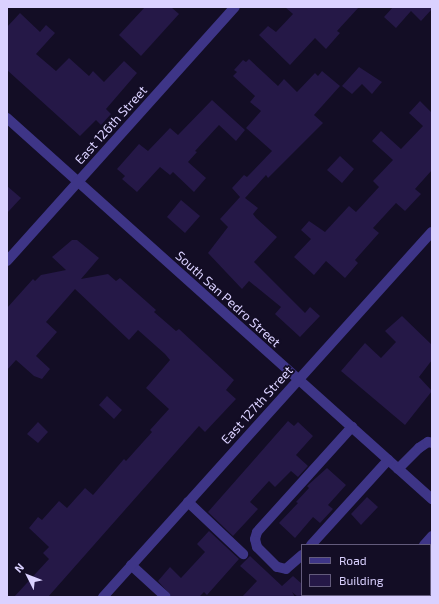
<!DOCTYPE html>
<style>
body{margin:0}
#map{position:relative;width:439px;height:604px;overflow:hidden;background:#130d25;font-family:"Exo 2",sans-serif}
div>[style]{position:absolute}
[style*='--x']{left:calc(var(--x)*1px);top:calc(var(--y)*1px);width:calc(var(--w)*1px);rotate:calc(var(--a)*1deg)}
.building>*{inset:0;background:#251847}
.minor>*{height:10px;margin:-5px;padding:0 5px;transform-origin:5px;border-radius:5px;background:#3e3587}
span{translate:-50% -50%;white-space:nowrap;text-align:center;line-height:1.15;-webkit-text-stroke:3.5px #130d25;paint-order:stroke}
.street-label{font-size:13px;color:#dad1ff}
.frame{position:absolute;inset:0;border:8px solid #dad1ff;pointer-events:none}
.legend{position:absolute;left:301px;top:544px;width:130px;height:52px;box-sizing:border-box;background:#130d25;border:1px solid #635b7c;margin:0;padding:5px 7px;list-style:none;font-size:12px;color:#dad1ff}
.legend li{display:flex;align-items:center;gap:8px;height:20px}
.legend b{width:20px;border:1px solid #635b7c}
.north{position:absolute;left:8px;top:556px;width:40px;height:40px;-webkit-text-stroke:3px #130d25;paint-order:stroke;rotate:312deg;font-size:11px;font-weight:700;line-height:16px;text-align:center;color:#dad1ff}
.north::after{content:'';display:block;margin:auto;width:14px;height:18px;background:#dad1ff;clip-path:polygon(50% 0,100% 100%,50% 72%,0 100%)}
</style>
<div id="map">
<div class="building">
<div style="clip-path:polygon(145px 7px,171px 7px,179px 14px,141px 56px,119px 35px)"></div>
<div style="clip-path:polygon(285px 7px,359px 7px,337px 31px,340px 33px,326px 49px,315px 38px,290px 65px,259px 35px,268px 26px,276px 32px,293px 14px)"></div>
<div style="clip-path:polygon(393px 7px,432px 7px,432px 9px,421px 21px,411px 11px,396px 28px,384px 17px)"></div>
<div style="clip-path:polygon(20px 13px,40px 32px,46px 25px,55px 33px,36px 54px,56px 71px,69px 58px,89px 76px,93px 71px,104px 82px,124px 61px,137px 73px,106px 109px,111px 114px,101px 125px,96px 120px,80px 136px,7px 70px,7px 27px)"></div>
<div style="clip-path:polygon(249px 59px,278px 86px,284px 79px,297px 92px,315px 73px,318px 76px,322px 71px,340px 86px,314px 115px,323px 123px,268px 178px,266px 175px,245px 198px,258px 208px,253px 214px,256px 218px,277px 237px,254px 262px,305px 313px,310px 307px,320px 316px,300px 337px,275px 314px,281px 307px,249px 281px,242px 289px,208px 253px,228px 227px,220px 219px,240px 197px,232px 188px,244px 175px,247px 177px,272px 151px,246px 128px,261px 111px,250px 102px,255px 96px,233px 76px,237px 72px,234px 70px,243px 60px,246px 62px)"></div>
<div style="clip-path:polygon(359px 67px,382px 82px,372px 94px,362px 84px,352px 94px,342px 86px)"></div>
<div style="clip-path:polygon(212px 100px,245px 130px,236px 141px,219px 125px,195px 151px,197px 152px,188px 162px,206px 178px,194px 192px,173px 172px,170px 175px,160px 167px,137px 192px,122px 179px,125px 176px,117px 169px,139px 144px,148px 151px,170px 128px,178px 135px)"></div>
<div style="clip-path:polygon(420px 101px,432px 113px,432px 170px,415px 189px,421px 194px,405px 211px,396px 203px,373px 228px,379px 233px,355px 260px,358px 263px,345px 278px,326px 261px,314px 275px,294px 257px,311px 239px,301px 230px,309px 221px,325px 232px,349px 206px,356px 212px,379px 187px,373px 181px,393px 160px,372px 141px,381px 131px,401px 149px,423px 126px,409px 113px)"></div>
<div style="clip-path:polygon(340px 156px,354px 169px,342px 183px,327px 170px)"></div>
<div style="clip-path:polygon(7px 186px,21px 198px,7px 213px)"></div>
<div style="clip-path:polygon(181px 200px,200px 216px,185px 233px,167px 217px)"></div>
<div style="clip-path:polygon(72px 240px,77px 240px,99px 258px,81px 279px,108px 274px,116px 281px,120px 278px,156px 310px,154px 312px,176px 331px,179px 329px,234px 380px,226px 390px,236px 399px,205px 432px,199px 426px,48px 597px,14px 597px,49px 559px,43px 553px,49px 547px,29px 528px,38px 517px,42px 520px,59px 501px,67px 508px,85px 488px,93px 495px,124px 459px,126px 461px,152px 432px,150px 430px,169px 409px,146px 388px,170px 360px,165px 354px,138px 330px,129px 340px,75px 289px,46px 322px,57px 332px,36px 356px,50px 369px,42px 379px,34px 376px,16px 360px,7px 370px,7px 308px,33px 279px,35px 281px,41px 275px,66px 270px,52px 257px)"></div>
<div style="clip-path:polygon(402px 316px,432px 345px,432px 360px,419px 377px,432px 391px,405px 425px,341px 371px,365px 343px,381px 358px,396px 342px,385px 331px)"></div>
<div style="clip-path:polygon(107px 396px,122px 410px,114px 419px,99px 405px)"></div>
<div style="clip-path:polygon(288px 421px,294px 426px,298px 422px,313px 436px,296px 455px,308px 466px,298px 477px,291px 471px,275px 487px,269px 481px,250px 502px,258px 509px,233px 536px,208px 512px)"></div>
<div style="clip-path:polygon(38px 422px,48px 432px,38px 443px,27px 434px)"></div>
<div style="clip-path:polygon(327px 468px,346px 485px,328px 505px,333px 509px,320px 523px,313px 517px,295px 538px,279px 523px,298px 503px,296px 502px,309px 488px,307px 486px)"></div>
<div style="clip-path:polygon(367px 497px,378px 507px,361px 525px,351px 514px)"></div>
<div style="clip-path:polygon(209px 531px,239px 559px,207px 595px,204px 592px,199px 597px,172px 597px,158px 581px,170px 567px,181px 578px,205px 552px,197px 544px)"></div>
<div style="clip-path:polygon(250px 556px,282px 586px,293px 576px,302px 584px,302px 597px,298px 597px,292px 592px,295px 597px,242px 597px,257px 581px,240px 566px)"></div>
</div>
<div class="minor">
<div style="--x:7;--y:118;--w:571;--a:41.88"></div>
<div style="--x:7;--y:261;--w:341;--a:-48.1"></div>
<div style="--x:398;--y:469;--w:30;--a:-45"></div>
<div style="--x:419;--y:448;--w:11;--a:-34"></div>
<div style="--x:428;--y:442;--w:4;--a:14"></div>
<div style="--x:188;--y:502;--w:76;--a:43.4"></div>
<div style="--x:311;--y:545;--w:115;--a:-47.8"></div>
<div style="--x:424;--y:545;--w:12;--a:-48"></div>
<div style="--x:302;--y:555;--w:21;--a:139"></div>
<div style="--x:286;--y:569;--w:9;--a:-167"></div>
<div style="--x:277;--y:567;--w:28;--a:-135"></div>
<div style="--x:257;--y:547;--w:8;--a:-104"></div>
<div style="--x:255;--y:539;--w:7;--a:-74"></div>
<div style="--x:257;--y:532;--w:142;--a:-47.9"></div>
<div style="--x:131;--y:565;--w:47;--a:42.4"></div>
<div style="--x:103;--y:597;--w:491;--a:-48"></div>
<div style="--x:385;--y:597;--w:2;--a:-90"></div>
</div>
<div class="street-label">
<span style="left:111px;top:125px;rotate:-48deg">East 126th Street</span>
<span style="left:228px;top:299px;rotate:42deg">South San Pedro Street</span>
<span style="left:257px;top:405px;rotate:-48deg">East 127th Street</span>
</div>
<div class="frame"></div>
<ul class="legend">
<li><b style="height:5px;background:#3e3587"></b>Road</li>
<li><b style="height:11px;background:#251847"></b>Building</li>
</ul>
<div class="north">N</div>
</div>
